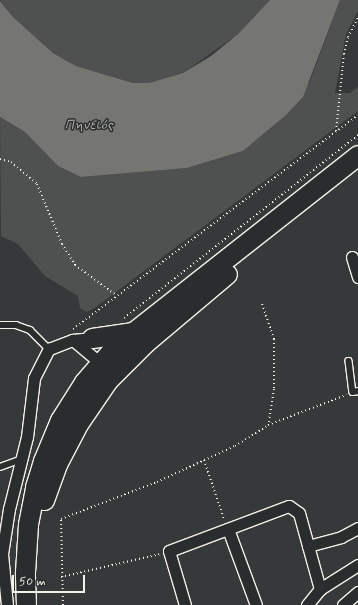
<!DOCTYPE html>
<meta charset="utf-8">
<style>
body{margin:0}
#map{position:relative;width:358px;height:605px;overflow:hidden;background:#363939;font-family:Mynerve,sans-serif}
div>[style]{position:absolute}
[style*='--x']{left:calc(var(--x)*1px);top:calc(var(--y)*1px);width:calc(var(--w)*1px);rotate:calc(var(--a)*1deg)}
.green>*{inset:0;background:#4e514f}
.water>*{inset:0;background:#757572}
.path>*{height:2px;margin-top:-1px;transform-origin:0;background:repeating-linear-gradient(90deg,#f4f1e8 0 1px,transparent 0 4px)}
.roads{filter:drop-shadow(1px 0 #f4f1e8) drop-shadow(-1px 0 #f4f1e8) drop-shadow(0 1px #f4f1e8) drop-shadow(0 -1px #f4f1e8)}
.service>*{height:5.5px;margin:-2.75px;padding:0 2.75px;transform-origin:2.75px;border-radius:2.75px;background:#2a2d2e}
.minor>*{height:11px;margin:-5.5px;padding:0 5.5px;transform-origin:5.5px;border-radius:5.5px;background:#2a2d2e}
.trunk>*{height:19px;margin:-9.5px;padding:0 9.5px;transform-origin:9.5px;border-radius:9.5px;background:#2a2d2e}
span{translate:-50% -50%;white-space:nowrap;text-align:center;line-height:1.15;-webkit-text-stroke:3px #2a2d2e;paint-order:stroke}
.water-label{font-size:14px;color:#b4b3ad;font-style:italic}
.scale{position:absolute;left:12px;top:575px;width:73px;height:18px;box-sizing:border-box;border:2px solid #f4f1e8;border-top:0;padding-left:5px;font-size:12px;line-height:14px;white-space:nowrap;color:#f4f1e8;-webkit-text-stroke:3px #2a2d2e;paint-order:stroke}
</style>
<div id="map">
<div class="green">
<div style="clip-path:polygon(0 0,270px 0,238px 34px,183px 73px,149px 83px,133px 83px,76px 66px,53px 53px,13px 17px)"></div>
<div style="clip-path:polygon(340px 0,358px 0,358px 11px,346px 34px,335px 93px,350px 93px,358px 87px,358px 111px,93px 309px,86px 312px,80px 308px,78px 296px,45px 276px,18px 244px,1px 236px,0 117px,25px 132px,58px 166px,81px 177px,187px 168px,243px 151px,285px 116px,310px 81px)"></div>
</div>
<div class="water">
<div style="clip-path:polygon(270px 0,340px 0,303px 97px,285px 116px,243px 151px,187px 168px,81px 177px,58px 166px,25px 132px,0 117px,0 1px,13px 17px,53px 53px,76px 66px,133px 83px,149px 83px,183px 73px,211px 56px,238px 34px)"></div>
</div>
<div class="path">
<div style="--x:336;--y:131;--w:77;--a:-84.1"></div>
<div style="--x:344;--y:54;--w:17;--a:-77"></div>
<div style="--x:348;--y:37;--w:22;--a:-63"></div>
<div style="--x:0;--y:159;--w:11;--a:15"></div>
<div style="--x:11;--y:162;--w:34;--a:40"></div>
<div style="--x:37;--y:184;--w:65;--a:67.4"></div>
<div style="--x:62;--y:244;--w:25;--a:58"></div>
<div style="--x:75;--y:265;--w:51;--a:36.2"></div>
<div style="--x:262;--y:304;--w:37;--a:71"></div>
<div style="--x:274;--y:339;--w:50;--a:90"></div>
<div style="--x:274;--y:389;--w:36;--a:99"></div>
<div style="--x:124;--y:318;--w:297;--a:-38"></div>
<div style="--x:73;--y:329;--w:356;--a:-36.9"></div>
<div style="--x:204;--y:460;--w:62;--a:71.3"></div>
<div style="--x:61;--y:577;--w:103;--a:-13"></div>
<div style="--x:63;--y:605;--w:86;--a:-91.3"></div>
<div style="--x:61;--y:519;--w:103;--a:-21.1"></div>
<div style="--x:157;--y:482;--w:86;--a:-24.8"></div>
<div style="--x:235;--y:446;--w:39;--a:-32"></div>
<div style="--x:268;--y:425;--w:84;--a:-21"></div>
</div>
<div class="roads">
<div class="service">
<div style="--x:0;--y:325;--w:16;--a:0"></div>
<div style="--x:16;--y:325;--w:15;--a:20"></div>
<div style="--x:30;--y:330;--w:27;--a:45"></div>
<div style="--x:349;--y:361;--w:31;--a:83"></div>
<div style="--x:353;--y:392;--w:5;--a:-11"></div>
<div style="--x:0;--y:467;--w:23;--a:-20"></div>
</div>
<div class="minor">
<div style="--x:352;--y:257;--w:21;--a:73"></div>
<div style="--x:73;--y:340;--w:42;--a:40.2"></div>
<div style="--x:228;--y:529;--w:81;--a:69.8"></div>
<div style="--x:308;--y:546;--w:34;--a:-15"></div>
<div style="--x:341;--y:537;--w:19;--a:-28"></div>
<div style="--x:7;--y:605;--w:51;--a:-95.6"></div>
<div style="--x:2;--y:554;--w:46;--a:-81.2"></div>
<div style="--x:9;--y:509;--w:74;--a:-76"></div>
<div style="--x:27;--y:437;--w:59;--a:-83.2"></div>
<div style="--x:34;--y:378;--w:33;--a:-63"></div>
<div style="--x:49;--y:349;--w:26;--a:-21"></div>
<div style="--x:73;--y:340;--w:19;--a:-6"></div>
<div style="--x:92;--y:338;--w:6;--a:31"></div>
<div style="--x:185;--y:605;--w:56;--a:-106.5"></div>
<div style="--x:169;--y:551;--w:128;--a:-20.6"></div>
<div style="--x:289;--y:506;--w:12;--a:35"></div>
<div style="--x:299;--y:513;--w:79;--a:74.6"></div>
<div style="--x:307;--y:605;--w:21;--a:-51"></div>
<div style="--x:320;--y:589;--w:45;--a:-32.3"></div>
<div style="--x:343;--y:605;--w:20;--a:-41"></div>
</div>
<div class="trunk">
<div style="--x:92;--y:338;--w:40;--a:-8.5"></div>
<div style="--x:44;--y:500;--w:38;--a:-70"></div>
<div style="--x:57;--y:464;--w:45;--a:-62.3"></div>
<div style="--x:78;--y:424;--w:53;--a:-55.7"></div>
<div style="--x:108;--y:380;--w:52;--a:-45"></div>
<div style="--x:145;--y:343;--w:107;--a:-40.1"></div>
<div style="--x:26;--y:605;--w:33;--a:-92"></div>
<div style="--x:25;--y:572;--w:48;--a:-86.4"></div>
<div style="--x:28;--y:524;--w:38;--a:-79"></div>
<div style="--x:35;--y:487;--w:27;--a:-73"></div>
<div style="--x:43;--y:461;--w:44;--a:-67.5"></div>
<div style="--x:60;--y:420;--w:45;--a:-57.7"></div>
<div style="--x:84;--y:382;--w:41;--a:-48.9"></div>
<div style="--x:111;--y:351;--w:29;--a:-41"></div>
<div style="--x:133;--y:332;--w:286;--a:-38.2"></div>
</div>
</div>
<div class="water-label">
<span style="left:89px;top:125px">Πηνειός</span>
</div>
<div class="scale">50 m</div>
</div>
